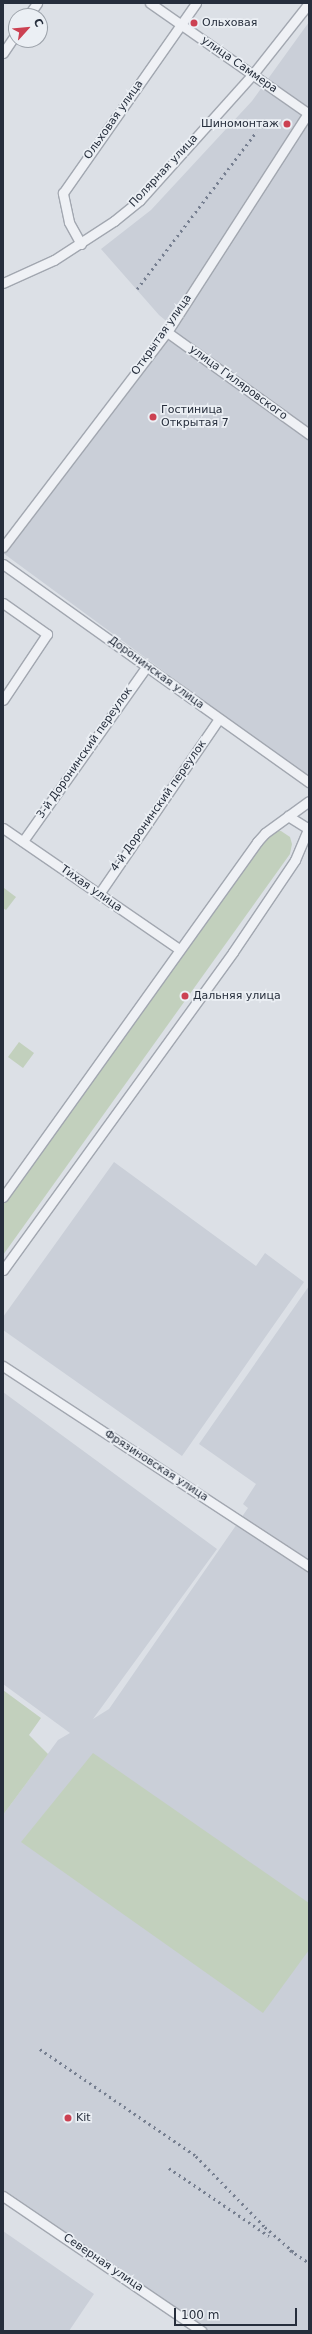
<!DOCTYPE html>
<meta charset="utf-8">
<style>
body{margin:0}
#map{position:relative;width:312px;height:2334px;overflow:hidden;background:#dce0e6;font-family:"DejaVu Sans",sans-serif}
div>[style]{position:absolute}
[style*='--x']{left:calc(var(--x)*1px);top:calc(var(--y)*1px);width:calc(var(--w)*1px);rotate:calc(var(--a)*1deg)}
.built>*{inset:0;background:#cacfd8}
.green>*{inset:0;background:#c2d0bd}
.roads{filter:drop-shadow(1px 0 #a2a7b0) drop-shadow(-1px 0 #a2a7b0) drop-shadow(0 1px #a2a7b0) drop-shadow(0 -1px #a2a7b0)}
.minor>*{height:9px;margin:-4.5px;padding:0 4.5px;transform-origin:4.5px;border-radius:4.5px;background:#eff1f5}
.rail>*{height:2.5px;margin-top:-1.25px;transform-origin:0;background:repeating-linear-gradient(90deg,#767f90 0 2px,transparent 0 6px)}
.dots>*{width:11px;height:11px;translate:-50% -50%;box-sizing:border-box;border:2px solid #ebeff4;border-radius:50%}
span{translate:-50% -50%;white-space:nowrap;text-align:center;line-height:1.15;-webkit-text-stroke:3.5px #ebeff4;paint-order:stroke}
.poi-label{font-size:11px;color:#262e3c}
.left{translate:0 -50%;text-align:left}
.right{translate:-100% -50%;text-align:right}
.street-label{font-size:11px;color:#262e3c}
.frame{position:absolute;inset:0;border:4px solid #262e3c;pointer-events:none}
.north{position:absolute;left:8px;top:8px;width:40px;height:40px;box-sizing:border-box;background:#ebeff4;border:1px solid #9ca2aa;border-radius:50%;rotate:63deg;font-size:11px;font-weight:700;line-height:16px;text-align:center;color:#262e3c}
.north::after{content:'';display:block;margin:auto;width:14px;height:18px;background:#cc4152;clip-path:polygon(50% 0,100% 100%,50% 72%,0 100%)}
.scale{position:absolute;left:174px;top:2308px;width:123px;height:18px;box-sizing:border-box;border:2px solid #262e3c;border-top:0;padding-left:5px;font-size:12px;line-height:14px;white-space:nowrap;color:#262e3c;-webkit-text-stroke:3px #ebeff4;paint-order:stroke}
</style>
<div id="map">
<div class="built">
<div style="clip-path:polygon(309px 22px,309px 778px,3px 553px,176px 329px,159px 315px,101px 249px,151px 210px,252px 101px)"></div>
<div style="clip-path:polygon(114px 1162px,256px 1266px,265px 1253px,304px 1282px,182px 1456px,3px 1330px,3px 1317px)"></div>
<div style="clip-path:polygon(309px 1286px,309px 2331px,210px 2331px,3px 2189px,3px 1815px,58px 1740px,70px 1733px,3px 1684px,3px 1392px,217px 1549px,93px 1719px,109px 1709px,248px 1508px,243px 1504px,256px 1484px,199px 1444px)"></div>
<div style="clip-path:polygon(3px 2231px,94px 2294px,69px 2331px,3px 2331px)"></div>
</div>
<div class="green">
<div style="clip-path:polygon(274px 831px,281px 831px,290px 837px,292px 844px,290px 854px,3px 1255px,3px 1204px,265px 837px)"></div>
<div style="clip-path:polygon(4px 888px,16px 897px,6px 910px,3px 908px)"></div>
<div style="clip-path:polygon(19px 1042px,34px 1053px,23px 1068px,8px 1057px)"></div>
<div style="clip-path:polygon(3px 1690px,41px 1718px,29px 1735px,48px 1754px,3px 1815px)"></div>
<div style="clip-path:polygon(93px 1753px,309px 1903px,309px 1950px,263px 2013px,21px 1842px)"></div>
</div>
<div class="roads">
<div class="minor">
<div style="--x:150;--y:3;--w:194;--a:34.9"></div>
<div style="--x:28;--y:16;--w:16;--a:-55"></div>
<div style="--x:3;--y:53;--w:23;--a:-56"></div>
<div style="--x:81;--y:244;--w:25;--a:-119"></div>
<div style="--x:69;--y:222;--w:30;--a:-102"></div>
<div style="--x:63;--y:193;--w:232;--a:-55"></div>
<div style="--x:3;--y:283;--w:56;--a:-24.3"></div>
<div style="--x:54;--y:260;--w:72;--a:-33"></div>
<div style="--x:114;--y:221;--w:33;--a:-39"></div>
<div style="--x:140;--y:200;--w:169;--a:-48.1"></div>
<div style="--x:253;--y:74;--w:90;--a:-51.7"></div>
<div style="--x:167;--y:332;--w:175;--a:35.7"></div>
<div style="--x:3;--y:547;--w:270;--a:-52.7"></div>
<div style="--x:167;--y:332;--w:260;--a:-57.2"></div>
<div style="--x:3;--y:564;--w:376;--a:35.5"></div>
<div style="--x:3;--y:603;--w:54;--a:35.2"></div>
<div style="--x:47;--y:634;--w:79;--a:123.7"></div>
<div style="--x:288;--y:816;--w:25;--a:32"></div>
<div style="--x:3;--y:828;--w:214;--a:34.5"></div>
<div style="--x:23;--y:841;--w:214;--a:-54.7"></div>
<div style="--x:99;--y:894;--w:212;--a:-55.6"></div>
<div style="--x:3;--y:1197;--w:437;--a:-54.4"></div>
<div style="--x:257;--y:842;--w:12;--a:-48"></div>
<div style="--x:265;--y:833;--w:54;--a:-36"></div>
<div style="--x:3;--y:1270;--w:392;--a:-54.1"></div>
<div style="--x:233;--y:952;--w:111;--a:-56"></div>
<div style="--x:295;--y:860;--w:36;--a:-67"></div>
<div style="--x:3;--y:1366;--w:366;--a:33.2"></div>
<div style="--x:3;--y:2196;--w:240;--a:34.2"></div>
</div>
</div>
<div class="rail">
<div style="--x:137;--y:289;--w:198;--a:-52.8"></div>
<div style="--x:40;--y:2049;--w:189;--a:34.4"></div>
<div style="--x:196;--y:2156;--w:99;--a:45.8"></div>
<div style="--x:265;--y:2227;--w:40;--a:41"></div>
<div style="--x:169;--y:2168;--w:121;--a:34.2"></div>
<div style="--x:290;--y:2250;--w:23;--a:34"></div>
</div>
<div class="dots">
<div style="left:194px;top:23px;background:#cc4152"></div>
<div style="left:287px;top:124px;background:#cc4152"></div>
<div style="left:153px;top:417px;background:#cc4152"></div>
<div style="left:185px;top:996px;background:#cc4152"></div>
<div style="left:68px;top:2118px;background:#cc4152"></div>
</div>
<div class="poi-label">
<span class="left" style="left:202px;top:23px">Ольховая</span>
<span class="right" style="left:279px;top:124px">Шиномонтаж</span>
<span class="left" style="left:161px;top:417px">Гостиница<br>Открытая 7</span>
<span class="left" style="left:193px;top:996px">Дальняя улица</span>
<span class="left" style="left:76px;top:2118px">Kit</span>
</div>
<div class="street-label">
<span style="left:239px;top:65px;rotate:35deg">улица Саммера</span>
<span style="left:114px;top:120px;rotate:-55deg">Ольховая улица</span>
<span style="left:164px;top:171px;rotate:-47deg">Полярная улица</span>
<span style="left:162px;top:335px;rotate:-55deg">Открытая улица</span>
<span style="left:238px;top:383px;rotate:36deg">улица Гиляровского</span>
<span style="left:156px;top:673px;rotate:36deg">Доронинская улица</span>
<span style="left:85px;top:753px;rotate:-55deg">3-й Доронинский переулок</span>
<span style="left:159px;top:806px;rotate:-55deg">4-й Доронинский переулок</span>
<span style="left:91px;top:889px;rotate:35deg">Тихая улица</span>
<span style="left:156px;top:1466px;rotate:33deg">Фрязиновская улица</span>
<span style="left:103px;top:2263px;rotate:34deg">Северная улица</span>
</div>
<div class="frame"></div>
<div class="north">С</div>
<div class="scale">100 m</div>
</div>
